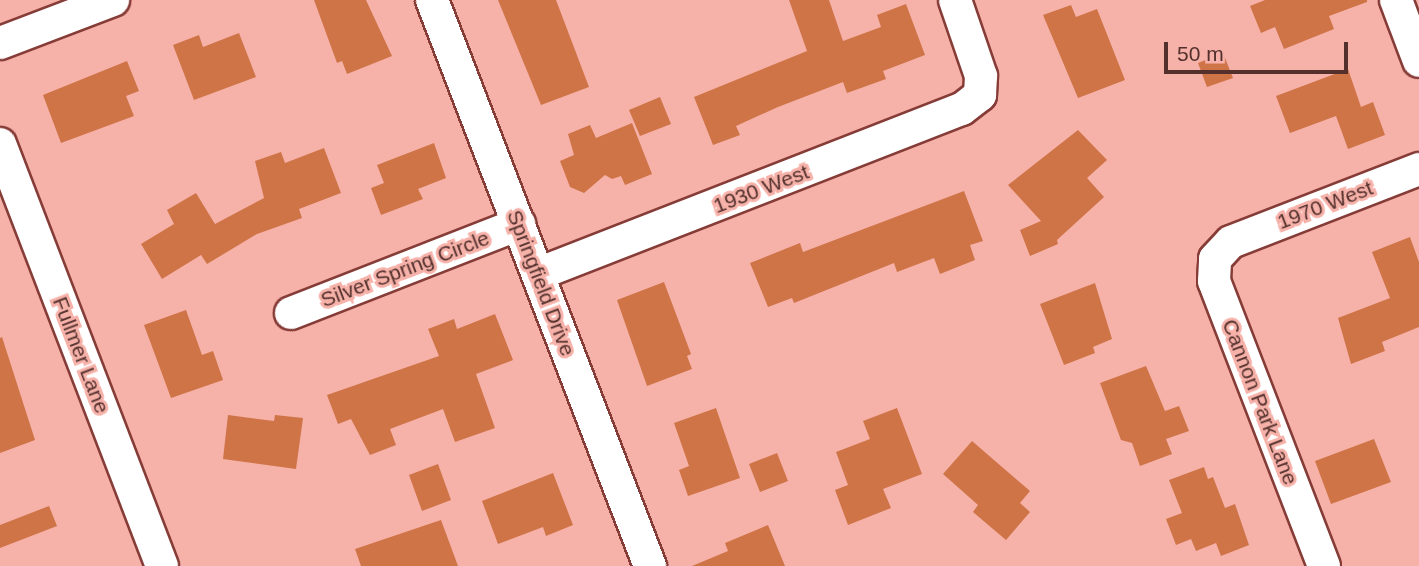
<!DOCTYPE html>
<style>
body{margin:0}
#map{position:relative;width:1419px;height:566px;overflow:hidden;background:#f6b1a9;font-family:Arial,sans-serif}
div>[style]{position:absolute}
[style*='--x']{left:calc(var(--x)*1px);top:calc(var(--y)*1px);width:calc(var(--w)*1px);rotate:calc(var(--a)*1deg)}
.building>*{inset:0;background:#cf7447}
.roads{filter:drop-shadow(2px 0 #863c37) drop-shadow(-2px 0 #863c37) drop-shadow(0 2px #863c37) drop-shadow(0 -2px #863c37)}
.minor>*{height:32px;margin:-16px;padding:0 16px;transform-origin:16px;border-radius:16px;background:#fff}
span{translate:-50% -50%;white-space:nowrap;text-align:center;line-height:1.15;-webkit-text-stroke:6px #f6b1a9;paint-order:stroke}
.street-label{font-size:21px;color:#53302c}
.scale{position:absolute;left:1164px;top:42px;width:184px;height:32px;box-sizing:border-box;border:4px solid #53302c;border-top:0;padding-left:9px;font-size:21px;line-height:24px;white-space:nowrap;color:#53302c;-webkit-text-stroke:5px #f6b1a9;paint-order:stroke}
</style>
<div id="map">
<div class="building">
<div style="clip-path:polygon(314px 0,366px 0,392px 56px,347px 74px,342px 61px,337px 63px)"></div>
<div style="clip-path:polygon(498px 0,556px 0,589px 87px,541px 105px)"></div>
<div style="clip-path:polygon(789px 0,829px 0,843px 41px,881px 27px,877px 15px,906px 4px,925px 55px,883px 71px,886px 79px,847px 93px,843px 82px,778px 107px,736px 126px,740px 135px,713px 145px,694px 97px,807px 51px)"></div>
<div style="clip-path:polygon(1265px 0,1367px 0,1367px 2px,1329px 16px,1334px 29px,1284px 49px,1275px 27px,1261px 33px,1250px 6px)"></div>
<div style="clip-path:polygon(1071px 5px,1076px 17px,1097px 9px,1125px 80px,1078px 98px,1043px 15px)"></div>
<div style="clip-path:polygon(239px 33px,256px 77px,194px 100px,173px 45px,199px 35px,203px 47px)"></div>
<div style="clip-path:polygon(1223px 53px,1233px 78px,1207px 87px,1198px 63px)"></div>
<div style="clip-path:polygon(127px 61px,139px 91px,126px 96px,134px 116px,61px 143px,43px 95px)"></div>
<div style="clip-path:polygon(1348px 69px,1361px 107px,1373px 102px,1385px 135px,1348px 149px,1336px 116px,1290px 133px,1276px 96px)"></div>
<div style="clip-path:polygon(660px 97px,671px 124px,640px 136px,629px 110px)"></div>
<div style="clip-path:polygon(632px 123px,652px 174px,625px 185px,621px 176px,612px 179px,605px 175px,584px 193px,570px 187px,560px 161px,574px 155px,568px 134px,590px 125px,596px 138px)"></div>
<div style="clip-path:polygon(1078px 130px,1107px 160px,1087px 178px,1104px 197px,1057px 240px,1058px 244px,1030px 256px,1020px 230px,1041px 221px,1008px 185px)"></div>
<div style="clip-path:polygon(434px 143px,446px 178px,418px 189px,423px 199px,381px 215px,371px 188px,384px 183px,377px 165px)"></div>
<div style="clip-path:polygon(324px 148px,341px 193px,299px 209px,302px 218px,257px 234px,207px 264px,201px 255px,162px 279px,141px 244px,174px 224px,167px 210px,196px 193px,215px 224px,264px 198px,255px 161px,281px 152px,285px 163px)"></div>
<div style="clip-path:polygon(964px 191px,983px 241px,970px 245px,975px 260px,940px 274px,934px 258px,897px 272px,894px 263px,794px 303px,792px 298px,768px 307px,750px 263px,800px 243px,803px 252px)"></div>
<div style="clip-path:polygon(1410px 237px,1419px 262px,1419px 327px,1382px 342px,1385px 351px,1351px 364px,1338px 318px,1390px 298px,1372px 252px)"></div>
<div style="clip-path:polygon(664px 282px,691px 354px,687px 356px,692px 369px,647px 386px,617px 300px)"></div>
<div style="clip-path:polygon(1095px 283px,1112px 339px,1093px 347px,1095px 353px,1064px 365px,1040px 304px)"></div>
<div style="clip-path:polygon(186px 310px,202px 355px,213px 351px,223px 380px,171px 398px,144px 325px)"></div>
<div style="clip-path:polygon(495px 314px,513px 360px,476px 374px,495px 428px,455px 442px,443px 409px,390px 429px,396px 445px,370px 455px,351px 419px,338px 424px,327px 395px,439px 356px,428px 329px,454px 319px,457px 329px)"></div>
<div style="clip-path:polygon(2px 337px,35px 440px,0 453px,0 338px)"></div>
<div style="clip-path:polygon(1146px 366px,1165px 411px,1179px 406px,1189px 431px,1166px 439px,1172px 454px,1140px 466px,1132px 443px,1121px 440px,1100px 383px)"></div>
<div style="clip-path:polygon(716px 408px,740px 478px,688px 496px,679px 470px,689px 466px,674px 423px)"></div>
<div style="clip-path:polygon(897px 408px,922px 474px,883px 489px,891px 508px,848px 525px,835px 490px,848px 485px,836px 452px,870px 439px,863px 421px)"></div>
<div style="clip-path:polygon(228px 415px,274px 421px,275px 415px,303px 418px,296px 469px,223px 459px)"></div>
<div style="clip-path:polygon(1374px 439px,1391px 482px,1331px 504px,1315px 461px)"></div>
<div style="clip-path:polygon(972px 441px,1030px 491px,1020px 503px,1030px 512px,1006px 540px,973px 512px,978px 505px,943px 474px)"></div>
<div style="clip-path:polygon(777px 453px,788px 481px,760px 492px,749px 464px)"></div>
<div style="clip-path:polygon(438px 464px,451px 500px,422px 511px,409px 475px)"></div>
<div style="clip-path:polygon(1204px 467px,1208px 479px,1213px 477px,1225px 508px,1235px 504px,1249px 545px,1221px 556px,1216px 543px,1196px 551px,1191px 539px,1176px 545px,1166px 519px,1182px 513px,1169px 480px)"></div>
<div style="clip-path:polygon(553px 473px,573px 525px,546px 536px,543px 527px,498px 544px,482px 501px)"></div>
<div style="clip-path:polygon(49px 506px,57px 526px,0 548px,0 525px)"></div>
<div style="clip-path:polygon(441px 520px,458px 566px,361px 566px,355px 549px)"></div>
<div style="clip-path:polygon(768px 525px,785px 566px,692px 566px,728px 551px,725px 543px)"></div>
</div>
<div class="roads">
<div class="minor">
<div style="--x:432;--y:0;--w:607;--a:68.94"></div>
<div style="--x:1396;--y:0;--w:65;--a:69.3"></div>
<div style="--x:0;--y:43;--w:121;--a:-20.8"></div>
<div style="--x:0;--y:144;--w:452;--a:69"></div>
<div style="--x:538;--y:274;--w:455;--a:-21.3"></div>
<div style="--x:962;--y:109;--w:23;--a:-38"></div>
<div style="--x:980;--y:95;--w:19;--a:-87"></div>
<div style="--x:981;--y:76;--w:80;--a:-108.9"></div>
<div style="--x:291;--y:313;--w:245;--a:-21.3"></div>
<div style="--x:1324;--y:566;--w:305;--a:-111.1"></div>
<div style="--x:1214;--y:281;--w:22;--a:-87"></div>
<div style="--x:1215;--y:259;--w:23;--a:-47"></div>
<div style="--x:1231;--y:242;--w:202;--a:-21.2"></div>
</div>
</div>
<div class="street-label">
<span style="left:761px;top:189px;rotate:-21deg">1930 West</span>
<span style="left:1325px;top:205px;rotate:-21deg">1970 West</span>
<span style="left:405px;top:269px;rotate:-21deg">Silver Spring Circle</span>
<span style="left:541px;top:283px;rotate:69deg">Springfield Drive</span>
<span style="left:81px;top:355px;rotate:69deg">Fullmer Lane</span>
<span style="left:1260px;top:402px;rotate:69deg">Cannon Park Lane</span>
</div>
<div class="scale">50 m</div>
</div>
